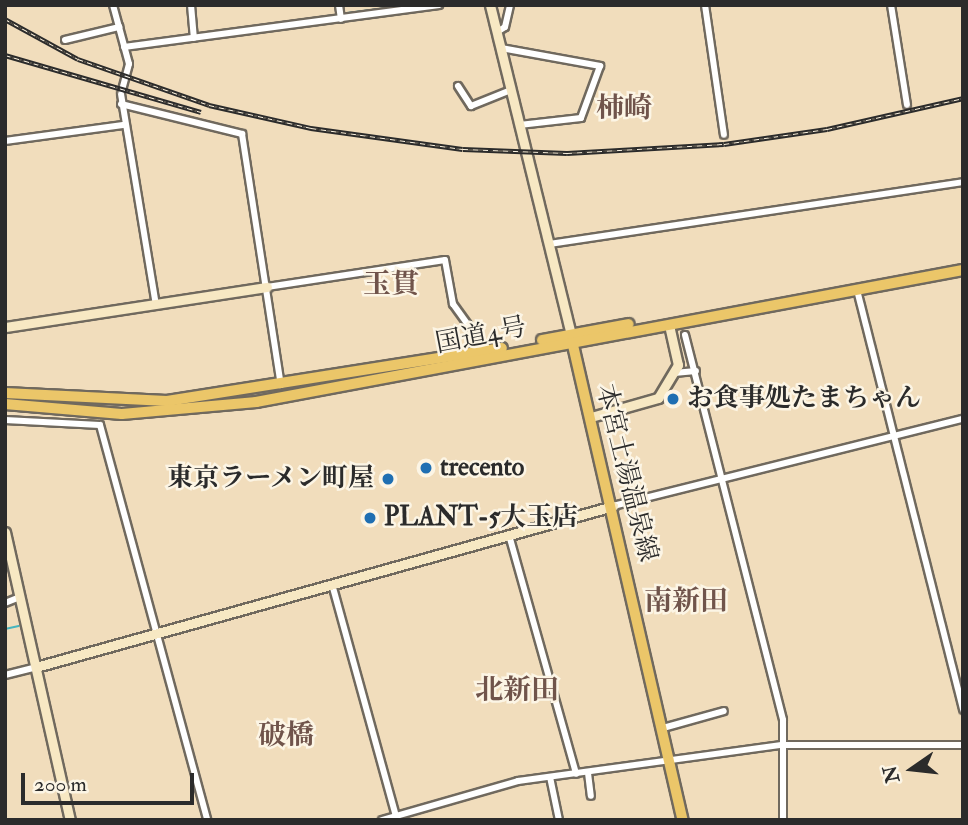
<!DOCTYPE html>
<meta charset="utf-8">
<style>
body{margin:0}
#map{position:relative;width:968px;height:825px;overflow:hidden;background:#f1ddbc;font-family:"IM FELL Double Pica","Noto Serif JP",serif}
div>[style]{position:absolute}
[style*='--x']{left:calc(var(--x)*1px);top:calc(var(--y)*1px);width:calc(var(--w)*1px);rotate:calc(var(--a)*1deg)}
.stream>*{height:2px;margin:-1px;padding:0 1px;transform-origin:1px;border-radius:1px;background:#45b4be}
.roads{filter:drop-shadow(2px 0 #70695e) drop-shadow(-2px 0 #70695e) drop-shadow(0 2px #70695e) drop-shadow(0 -2px #70695e)}
.street>*{height:6px;margin:-3px;padding:0 3px;transform-origin:3px;border-radius:3px;background:#fff}
.secondary>*{height:9px;margin:-4.5px;padding:0 4.5px;transform-origin:4.5px;border-radius:4.5px;background:#f7e8c3}
.primary>*{height:10px;margin:-5px;padding:0 5px;transform-origin:5px;border-radius:5px;background:#ebc669}
.highway>*{height:10px;margin:-5px;padding:0 5px;transform-origin:5px;border-radius:5px;background:#ebc669}
.rail>*{height:4.5px;margin-top:-2.25px;transform-origin:0;background:repeating-linear-gradient(90deg,#fcf5e5 0 5px,#2b2b2b 0 10px);box-sizing:border-box;border-block:2px solid #2b2b2b}
.dots>*{width:19px;height:19px;translate:-50% -50%;box-sizing:border-box;border:4px solid #fcf5e5;border-radius:50%}
span{translate:-50% -50%;white-space:nowrap;text-align:center;line-height:1.15;-webkit-text-stroke:5px #fcf5e5;paint-order:stroke}
.street-label{font-size:26px;color:#2b2b2b}
.poi-label{font-size:26px;color:#2b2b2b;font-weight:700}
.left{translate:0 -50%;text-align:left}
.right{translate:-100% -50%;text-align:right}
.neighbourhood-label{font-size:28px;color:#70544b;font-weight:700}
.frame{position:absolute;inset:0;border:7px solid #2b2b2b;pointer-events:none}
.north{position:absolute;left:877px;top:734px;width:70px;height:70px;-webkit-text-stroke:5px #fcf5e5;paint-order:stroke;rotate:256deg;font-size:19px;font-weight:700;line-height:28px;text-align:center;color:#2b2b2b}
.north::after{content:'';display:block;margin:auto;width:24px;height:32px;background:#2b2b2b;clip-path:polygon(50% 0,100% 100%,50% 72%,0 100%)}
.scale{position:absolute;left:21px;top:773px;width:173px;height:32px;box-sizing:border-box;border:4px solid #2b2b2b;border-top:0;padding-left:9px;font-size:21px;line-height:24px;white-space:nowrap;color:#2b2b2b;-webkit-text-stroke:5px #fcf5e5;paint-order:stroke}
</style>
<div id="map">
<div class="stream">
<div style="--x:347;--y:13;--w:64;--a:-7.1"></div>
<div style="--x:5;--y:629;--w:14;--a:-12"></div>
</div>
<div class="roads">
<div class="street">
<div style="--x:113;--y:5;--w:61;--a:74.8"></div>
<div style="--x:129;--y:64;--w:24;--a:105"></div>
<div style="--x:191;--y:5;--w:33;--a:85"></div>
<div style="--x:339;--y:5;--w:14;--a:82"></div>
<div style="--x:705;--y:5;--w:131;--a:81.7"></div>
<div style="--x:891;--y:5;--w:101;--a:80.9"></div>
<div style="--x:497;--y:32;--w:9;--a:-32"></div>
<div style="--x:505;--y:27;--w:23;--a:-77"></div>
<div style="--x:65;--y:40;--w:56;--a:-13.5"></div>
<div style="--x:124;--y:47;--w:318;--a:-7.6"></div>
<div style="--x:501;--y:48;--w:101;--a:10.3"></div>
<div style="--x:600;--y:66;--w:55;--a:110.1"></div>
<div style="--x:581;--y:118;--w:62;--a:173.6"></div>
<div style="--x:458;--y:86;--w:24;--a:57"></div>
<div style="--x:471;--y:106;--w:43;--a:-21.8"></div>
<div style="--x:121;--y:94;--w:214;--a:80.6"></div>
<div style="--x:121;--y:104;--w:125;--a:13.9"></div>
<div style="--x:242;--y:134;--w:254;--a:81.2"></div>
<div style="--x:5;--y:141;--w:119;--a:-7.7"></div>
<div style="--x:549;--y:244;--w:419;--a:-8.5"></div>
<div style="--x:267;--y:287;--w:180;--a:-8.6"></div>
<div style="--x:445;--y:260;--w:45;--a:79.7"></div>
<div style="--x:453;--y:304;--w:58;--a:54.1"></div>
<div style="--x:857;--y:290;--w:433;--a:75.8"></div>
<div style="--x:685;--y:335;--w:397;--a:75.7"></div>
<div style="--x:783;--y:720;--w:100;--a:90"></div>
<div style="--x:674;--y:373;--w:22;--a:-5"></div>
<div style="--x:5;--y:420;--w:95;--a:3"></div>
<div style="--x:100;--y:425;--w:409;--a:74.8"></div>
<div style="--x:613;--y:506;--w:361;--a:-14"></div>
<div style="--x:509;--y:535;--w:248;--a:74.3"></div>
<div style="--x:332;--y:584;--w:245;--a:74.6"></div>
<div style="--x:5;--y:603;--w:16;--a:-22"></div>
<div style="--x:5;--y:675;--w:32;--a:-14"></div>
<div style="--x:663;--y:728;--w:63;--a:-15.6"></div>
<div style="--x:588;--y:773;--w:23;--a:83"></div>
<div style="--x:550;--y:777;--w:44;--a:78.2"></div>
<div style="--x:382;--y:820;--w:141;--a:-16"></div>
<div style="--x:518;--y:781;--w:266;--a:-7.8"></div>
<div style="--x:782;--y:745;--w:181;--a:0"></div>
</div>
<div class="secondary">
<div style="--x:490;--y:5;--w:345;--a:76.2"></div>
<div style="--x:5;--y:327;--w:265;--a:-8.7"></div>
<div style="--x:591;--y:417;--w:70;--a:-15.8"></div>
<div style="--x:658;--y:398;--w:39;--a:-59"></div>
<div style="--x:678;--y:365;--w:41;--a:-102.7"></div>
<div style="--x:5;--y:532;--w:295;--a:77.3"></div>
<div style="--x:36;--y:667;--w:599;--a:-15.59"></div>
</div>
<div class="primary">
<div style="--x:572;--y:341;--w:492;--a:77"></div>
</div>
<div class="highway">
<div style="--x:542;--y:340;--w:88;--a:-10.4"></div>
<div style="--x:5;--y:393;--w:162;--a:2.8"></div>
<div style="--x:167;--y:401;--w:339;--a:-9"></div>
<div style="--x:5;--y:404;--w:117;--a:4.9"></div>
<div style="--x:122;--y:414;--w:135;--a:-5.1"></div>
<div style="--x:256;--y:402;--w:719;--a:-10.58"></div>
</div>
</div>
<div class="rail">
<div style="--x:5;--y:19;--w:83;--a:28.7"></div>
<div style="--x:78;--y:59;--w:139;--a:19.3"></div>
<div style="--x:209;--y:105;--w:105;--a:12.7"></div>
<div style="--x:311;--y:128;--w:153;--a:7.9"></div>
<div style="--x:463;--y:149;--w:104;--a:2.2"></div>
<div style="--x:567;--y:153;--w:157;--a:-3.3"></div>
<div style="--x:724;--y:144;--w:104;--a:-8.3"></div>
<div style="--x:827;--y:129;--w:139;--a:-12.8"></div>
<div style="--x:5;--y:55;--w:204;--a:16.2"></div>
</div>
<div class="dots">
<div style="left:673px;top:399px;background:#1f6fb2"></div>
<div style="left:426px;top:468px;background:#1f6fb2"></div>
<div style="left:388px;top:479px;background:#1f6fb2"></div>
<div style="left:370px;top:518px;background:#1f6fb2"></div>
</div>
<div class="street-label">
<span style="left:481px;top:336px;rotate:-11deg">国道4号</span>
<span style="left:626px;top:473px;rotate:76deg">本宮土湯温泉線</span>
</div>
<div class="poi-label">
<span class="left" style="left:687px;top:399px">お食事処たまちゃん</span>
<span class="left" style="left:440px;top:468px">trecento</span>
<span class="right" style="left:374px;top:479px">東京ラーメン町屋</span>
<span class="left" style="left:384px;top:518px">PLANT-5大玉店</span>
</div>
<div class="neighbourhood-label">
<span style="left:624px;top:109px">柿崎</span>
<span style="left:391px;top:285px">玉貫</span>
<span style="left:686px;top:602px">南新田</span>
<span style="left:517px;top:691px">北新田</span>
<span style="left:286px;top:736px">破橋</span>
</div>
<div class="frame"></div>
<div class="north">N</div>
<div class="scale">200 m</div>
</div>
